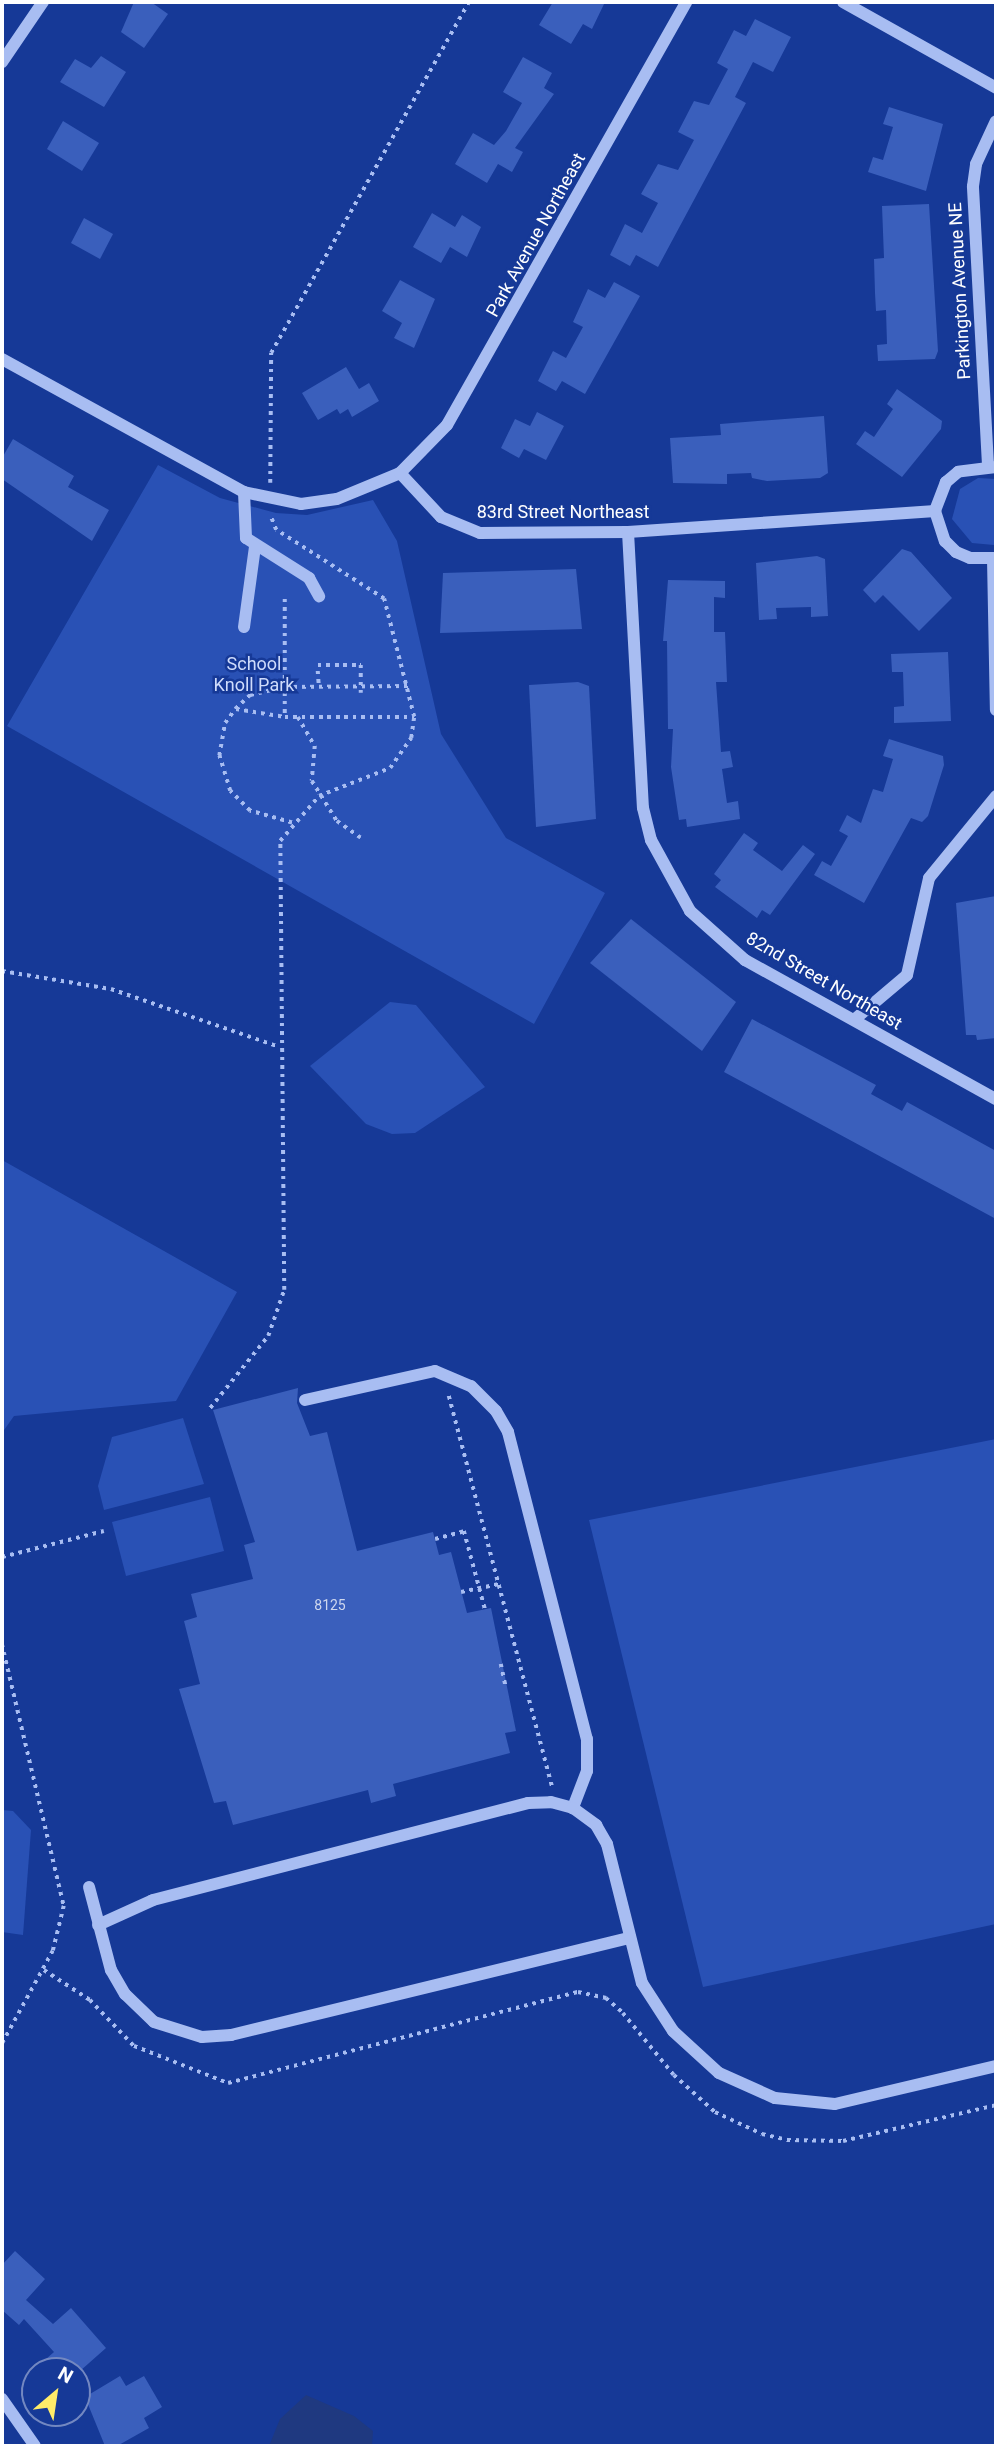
<!DOCTYPE html>
<style>
body{margin:0}
#map{position:relative;width:998px;height:2448px;overflow:hidden;background:#163997;font-family:Roboto,sans-serif}
div>[style]{position:absolute}
[style*='--x']{left:calc(var(--x)*1px);top:calc(var(--y)*1px);width:calc(var(--w)*1px);rotate:calc(var(--a)*1deg)}
.green>*{inset:0;background:#2951b5}
.water>*{inset:0;background:#1f3980}
.building>*{inset:0;background:#3a5fbc}
.path>*{height:3.5px;margin-top:-1.75px;transform-origin:0;background:repeating-linear-gradient(90deg,#a8bdf2 0 3.5px,transparent 0 8.5px)}
.minor>*{height:12px;margin:-6px;padding:0 6px;transform-origin:6px;border-radius:6px;background:#a8bdf2}
span{translate:-50% -50%;white-space:nowrap;text-align:center;line-height:1.15;-webkit-text-stroke:5px #163997;paint-order:stroke}
.number-label{font-size:14px;color:#ced7ee}
.number-label span{-webkit-text-stroke-width:0}
.street-label{font-size:18px;color:#fff}
.park-label{font-size:18px;color:#cfdcfc}
.frame{position:absolute;inset:0;border:4px solid #fff;pointer-events:none}
.north{position:absolute;left:21px;top:2357px;width:70px;height:70px;box-sizing:border-box;background:#163997;border:2px solid #7388c1;border-radius:50%;rotate:29deg;font-size:19px;font-weight:700;line-height:28px;text-align:center;color:#fff}
.north::after{content:'';display:block;margin:auto;width:24px;height:32px;background:#ffec69;clip-path:polygon(50% 0,100% 100%,50% 72%,0 100%)}
</style>
<div id="map">
<div class="green">
<div style="clip-path:polygon(158px 465px,220px 498px,276px 513px,307px 515px,373px 500px,397px 541px,441px 734px,506px 838px,605px 893px,534px 1024px,7px 726px)"></div>
<div style="clip-path:polygon(978px 478px,996px 479px,994px 545px,972px 543px,952px 519px,960px 489px)"></div>
<div style="clip-path:polygon(390px 1002px,416px 1005px,485px 1087px,415px 1133px,392px 1134px,366px 1124px,310px 1066px)"></div>
<div style="clip-path:polygon(2px 1160px,237px 1292px,176px 1401px,14px 1416px,2px 1433px)"></div>
<div style="clip-path:polygon(183px 1418px,204px 1484px,104px 1510px,98px 1486px,112px 1437px)"></div>
<div style="clip-path:polygon(996px 1439px,996px 1924px,703px 1987px,589px 1520px)"></div>
<div style="clip-path:polygon(210px 1497px,224px 1551px,126px 1576px,112px 1522px)"></div>
<div style="clip-path:polygon(2px 1810px,13px 1811px,31px 1830px,23px 1935px,2px 1932px)"></div>
</div>
<div class="water">
<div style="clip-path:polygon(306px 2395px,354px 2416px,373px 2431px,372px 2446px,269px 2446px,280px 2419px)"></div>
</div>
<div class="building">
<div style="clip-path:polygon(134px 2px,151px 2px,168px 14px,144px 48px,121px 32px)"></div>
<div style="clip-path:polygon(553px 2px,605px 2px,592px 29px,583px 24px,571px 44px,539px 25px)"></div>
<div style="clip-path:polygon(755px 19px,791px 37px,773px 72px,753px 62px,735px 97px,746px 103px,658px 267px,636px 255px,630px 266px,610px 255px,625px 224px,642px 233px,658px 203px,641px 194px,658px 164px,678px 170px,694px 140px,678px 132px,694px 101px,709px 105px,728px 69px,717px 63px,734px 30px,746px 36px)"></div>
<div style="clip-path:polygon(101px 56px,126px 72px,104px 107px,60px 82px,75px 59px,91px 68px)"></div>
<div style="clip-path:polygon(523px 57px,552px 73px,544px 88px,554px 94px,515px 148px,523px 152px,512px 172px,498px 164px,487px 183px,455px 164px,473px 133px,494px 145px,506px 131px,522px 103px,503px 92px)"></div>
<div style="clip-path:polygon(889px 107px,943px 124px,926px 191px,868px 172px,873px 157px,883px 160px,893px 127px,883px 124px)"></div>
<div style="clip-path:polygon(63px 121px,99px 143px,82px 171px,47px 149px)"></div>
<div style="clip-path:polygon(929px 204px,938px 351px,935px 359px,878px 361px,877px 345px,887px 344px,886px 310px,876px 311px,875px 293px,874px 259px,884px 258px,882px 206px)"></div>
<div style="clip-path:polygon(432px 213px,455px 227px,462px 215px,481px 227px,467px 257px,450px 247px,441px 263px,413px 247px)"></div>
<div style="clip-path:polygon(84px 218px,113px 234px,100px 259px,71px 243px)"></div>
<div style="clip-path:polygon(400px 280px,435px 299px,414px 348px,394px 338px,402px 323px,382px 311px)"></div>
<div style="clip-path:polygon(614px 282px,640px 296px,585px 394px,562px 381px,556px 391px,538px 381px,553px 351px,566px 358px,583px 327px,573px 322px,588px 289px,605px 298px)"></div>
<div style="clip-path:polygon(346px 367px,359px 389px,369px 383px,379px 401px,352px 417px,348px 409px,340px 414px,337px 409px,318px 420px,302px 393px)"></div>
<div style="clip-path:polygon(897px 389px,942px 421px,941px 429px,902px 477px,856px 444px,865px 431px,874px 437px,893px 409px,887px 404px)"></div>
<div style="clip-path:polygon(537px 412px,564px 426px,546px 460px,524px 449px,519px 458px,501px 448px,515px 419px,530px 426px)"></div>
<div style="clip-path:polygon(824px 416px,828px 473px,820px 478px,767px 481px,752px 478px,751px 473px,727px 474px,727px 484px,673px 483px,670px 438px,721px 435px,720px 424px)"></div>
<div style="clip-path:polygon(13px 439px,74px 476px,68px 487px,109px 510px,92px 541px,2px 479px,2px 458px)"></div>
<div style="clip-path:polygon(902px 549px,911px 552px,952px 598px,919px 631px,883px 595px,875px 603px,863px 590px)"></div>
<div style="clip-path:polygon(817px 556px,825px 559px,828px 616px,811px 617px,811px 607px,776px 608px,777px 619px,759px 620px,756px 563px)"></div>
<div style="clip-path:polygon(576px 569px,582px 629px,440px 633px,443px 573px)"></div>
<div style="clip-path:polygon(668px 580px,725px 581px,725px 598px,714px 597px,714px 632px,725px 632px,727px 682px,716px 682px,721px 752px,730px 751px,733px 767px,722px 769px,727px 803px,738px 801px,740px 819px,687px 827px,686px 819px,679px 820px,671px 767px,673px 729px,668px 729px,667px 641px,663px 641px)"></div>
<div style="clip-path:polygon(948px 652px,951px 721px,894px 723px,894px 707px,904px 706px,903px 672px,892px 672px,891px 654px)"></div>
<div style="clip-path:polygon(578px 682px,589px 686px,596px 819px,536px 827px,529px 685px)"></div>
<div style="clip-path:polygon(889px 739px,943px 756px,944px 765px,928px 816px,922px 822px,911px 818px,864px 903px,814px 875px,822px 861px,831px 866px,848px 836px,839px 831px,847px 815px,861px 823px,873px 789px,883px 792px,893px 759px,883px 756px)"></div>
<div style="clip-path:polygon(744px 833px,758px 843px,753px 850px,782px 871px,803px 845px,815px 854px,770px 915px,762px 910px,757px 918px,715px 887px,721px 880px,714px 874px)"></div>
<div style="clip-path:polygon(996px 896px,996px 1038px,977px 1040px,976px 1035px,966px 1035px,956px 903px)"></div>
<div style="clip-path:polygon(631px 919px,736px 1002px,702px 1051px,590px 963px)"></div>
<div style="clip-path:polygon(752px 1019px,876px 1085px,871px 1094px,902px 1111px,907px 1102px,996px 1151px,996px 1219px,724px 1072px)"></div>
<div style="clip-path:polygon(298px 1388px,297px 1403px,310px 1436px,327px 1432px,357px 1551px,433px 1532px,439px 1555px,451px 1552px,467px 1613px,491px 1608px,516px 1731px,505px 1733px,510px 1753px,393px 1784px,396px 1796px,371px 1803px,368px 1790px,233px 1825px,226px 1801px,214px 1803px,179px 1689px,200px 1684px,184px 1621px,197px 1617px,191px 1594px,253px 1579px,244px 1545px,255px 1542px,213px 1410px)"></div>
<div style="clip-path:polygon(15px 2251px,45px 2279px,26px 2300px,53px 2324px,71px 2308px,106px 2348px,80px 2371px,57px 2371px,46px 2359px,54px 2352px,24px 2319px,19px 2325px,2px 2310px,2px 2265px)"></div>
<div style="clip-path:polygon(120px 2376px,126px 2386px,144px 2376px,162px 2407px,144px 2418px,149px 2428px,117px 2446px,105px 2446px,85px 2397px)"></div>
</div>
<div class="path">
<div style="--x:270;--y:483;--w:130;--a:-89.6"></div>
<div style="--x:271;--y:353;--w:403;--a:-60.6"></div>
<div style="--x:285;--y:599;--w:118;--a:90"></div>
<div style="--x:285;--y:717;--w:129;--a:0"></div>
<div style="--x:318;--y:665;--w:43;--a:0"></div>
<div style="--x:361;--y:665;--w:28;--a:90"></div>
<div style="--x:318;--y:671;--w:16;--a:86"></div>
<div style="--x:236;--y:709;--w:50;--a:9.3"></div>
<div style="--x:298;--y:717;--w:34;--a:60"></div>
<div style="--x:315;--y:746;--w:35;--a:95"></div>
<div style="--x:312;--y:781;--w:47;--a:58"></div>
<div style="--x:337;--y:821;--w:29;--a:35"></div>
<div style="--x:292;--y:823;--w:44;--a:-164.1"></div>
<div style="--x:250;--y:811;--w:28;--a:-135"></div>
<div style="--x:230;--y:791;--w:37;--a:-107"></div>
<div style="--x:219;--y:756;--w:34;--a:-80"></div>
<div style="--x:225;--y:723;--w:17;--a:-54"></div>
<div style="--x:235;--y:709;--w:21;--a:-43"></div>
<div style="--x:250;--y:695;--w:36;--a:-13"></div>
<div style="--x:285;--y:687;--w:124;--a:-0.5"></div>
<div style="--x:2;--y:971;--w:110;--a:9.4"></div>
<div style="--x:111;--y:989;--w:178;--a:19"></div>
<div style="--x:449;--y:1396;--w:404;--a:75.2"></div>
<div style="--x:210;--y:1408;--w:92;--a:-51.1"></div>
<div style="--x:268;--y:1336;--w:49;--a:-70.8"></div>
<div style="--x:284;--y:1290;--w:449;--a:-90.5"></div>
<div style="--x:280;--y:841;--w:60;--a:-49.1"></div>
<div style="--x:319;--y:796;--w:76;--a:-21.5"></div>
<div style="--x:390;--y:768;--w:37;--a:-55"></div>
<div style="--x:411;--y:738;--w:21;--a:-82"></div>
<div style="--x:414;--y:717;--w:122;--a:-104.3"></div>
<div style="--x:384;--y:599;--w:128;--a:-147.4"></div>
<div style="--x:276;--y:530;--w:16;--a:-112"></div>
<div style="--x:435;--y:1539;--w:30;--a:-15"></div>
<div style="--x:464;--y:1531;--w:81;--a:74.9"></div>
<div style="--x:2;--y:1557;--w:105;--a:-14.3"></div>
<div style="--x:461;--y:1592;--w:40;--a:-12"></div>
<div style="--x:2;--y:1644;--w:269;--a:76.7"></div>
<div style="--x:64;--y:1906;--w:46;--a:103.7"></div>
<div style="--x:53;--y:1951;--w:106;--a:118.7"></div>
<div style="--x:501;--y:1664;--w:24;--a:78"></div>
<div style="--x:44;--y:1970;--w:55;--a:33.1"></div>
<div style="--x:90;--y:2000;--w:64;--a:46.3"></div>
<div style="--x:134;--y:2046;--w:101;--a:21.5"></div>
<div style="--x:228;--y:2083;--w:362;--a:-14.6"></div>
<div style="--x:578;--y:1992;--w:29;--a:12"></div>
<div style="--x:606;--y:1998;--w:23;--a:41"></div>
<div style="--x:623;--y:2013;--w:80;--a:50.6"></div>
<div style="--x:674;--y:2075;--w:55;--a:42.1"></div>
<div style="--x:715;--y:2112;--w:52;--a:25.1"></div>
<div style="--x:762;--y:2134;--w:26;--a:13"></div>
<div style="--x:787;--y:2140;--w:56;--a:1"></div>
<div style="--x:843;--y:2141;--w:157;--a:-13.2"></div>
</div>
<div class="minor">
<div style="--x:843;--y:2;--w:176;--a:29.3"></div>
<div style="--x:2;--y:62;--w:73;--a:-55.7"></div>
<div style="--x:2;--y:359;--w:276;--a:28.8"></div>
<div style="--x:244;--y:492;--w:58;--a:11.9"></div>
<div style="--x:301;--y:504;--w:36;--a:-8"></div>
<div style="--x:337;--y:499;--w:68;--a:-22.4"></div>
<div style="--x:400;--y:473;--w:67;--a:-45.6"></div>
<div style="--x:447;--y:425;--w:486;--a:-60.5"></div>
<div style="--x:988;--y:465;--w:279;--a:-93.1"></div>
<div style="--x:973;--y:186;--w:22;--a:-82"></div>
<div style="--x:976;--y:164;--w:47;--a:-65.1"></div>
<div style="--x:996;--y:467;--w:38;--a:173"></div>
<div style="--x:958;--y:472;--w:16;--a:140"></div>
<div style="--x:946;--y:482;--w:31;--a:111"></div>
<div style="--x:935;--y:511;--w:32;--a:72"></div>
<div style="--x:945;--y:541;--w:16;--a:45"></div>
<div style="--x:956;--y:552;--w:15;--a:23"></div>
<div style="--x:970;--y:558;--w:26;--a:0"></div>
<div style="--x:400;--y:473;--w:60;--a:47"></div>
<div style="--x:441;--y:517;--w:42;--a:22.3"></div>
<div style="--x:480;--y:533;--w:148;--a:-0.4"></div>
<div style="--x:628;--y:532;--w:308;--a:-3.9"></div>
<div style="--x:244;--y:492;--w:46;--a:87.5"></div>
<div style="--x:246;--y:538;--w:75;--a:32.4"></div>
<div style="--x:309;--y:578;--w:21;--a:61"></div>
<div style="--x:628;--y:532;--w:276;--a:86.9"></div>
<div style="--x:643;--y:808;--w:33;--a:76"></div>
<div style="--x:651;--y:840;--w:81;--a:61.2"></div>
<div style="--x:690;--y:911;--w:74;--a:41.7"></div>
<div style="--x:745;--y:960;--w:287;--a:29"></div>
<div style="--x:993;--y:559;--w:151;--a:88.9"></div>
<div style="--x:244;--y:627;--w:81;--a:-82.2"></div>
<div style="--x:855;--y:1019;--w:68;--a:-40.2"></div>
<div style="--x:907;--y:975;--w:99;--a:-77.2"></div>
<div style="--x:929;--y:878;--w:106;--a:-50.7"></div>
<div style="--x:305;--y:1400;--w:133;--a:-12.6"></div>
<div style="--x:435;--y:1371;--w:39;--a:23"></div>
<div style="--x:471;--y:1386;--w:35;--a:45"></div>
<div style="--x:496;--y:1411;--w:24;--a:60"></div>
<div style="--x:508;--y:1432;--w:317;--a:75.6"></div>
<div style="--x:587;--y:1739;--w:32;--a:90"></div>
<div style="--x:587;--y:1771;--w:40;--a:111"></div>
<div style="--x:89;--y:1887;--w:86;--a:75.2"></div>
<div style="--x:111;--y:1970;--w:28;--a:60"></div>
<div style="--x:125;--y:1994;--w:40;--a:44"></div>
<div style="--x:154;--y:2022;--w:50;--a:17.4"></div>
<div style="--x:202;--y:2037;--w:29;--a:-4"></div>
<div style="--x:231;--y:2035;--w:410;--a:-13.7"></div>
<div style="--x:98;--y:1925;--w:60;--a:-24.4"></div>
<div style="--x:153;--y:1900;--w:387;--a:-14.5"></div>
<div style="--x:528;--y:1803;--w:23;--a:-2"></div>
<div style="--x:551;--y:1802;--w:23;--a:15"></div>
<div style="--x:573;--y:1808;--w:29;--a:36"></div>
<div style="--x:596;--y:1825;--w:22;--a:60"></div>
<div style="--x:607;--y:1844;--w:143;--a:75.9"></div>
<div style="--x:642;--y:1983;--w:57;--a:57.1"></div>
<div style="--x:673;--y:2031;--w:62;--a:42.4"></div>
<div style="--x:719;--y:2073;--w:61;--a:24.1"></div>
<div style="--x:775;--y:2098;--w:60;--a:5.7"></div>
<div style="--x:835;--y:2104;--w:165;--a:-13.3"></div>
<div style="--x:2;--y:2399;--w:57;--a:54.9"></div>
</div>
<div class="number-label">
<span style="left:330px;top:1605px">8125</span>
</div>
<div class="street-label">
<span style="left:536px;top:235px;rotate:-61deg">Park Avenue Northeast</span>
<span style="left:960px;top:291px;rotate:-93deg">Parkington Avenue NE</span>
<span style="left:563px;top:512px">83rd Street Northeast</span>
<span style="left:824px;top:981px;rotate:30deg">82nd Street Northeast</span>
</div>
<div class="park-label">
<span style="left:254px;top:675px">School<br>Knoll Park</span>
</div>
<div class="frame"></div>
<div class="north">N</div>
</div>
